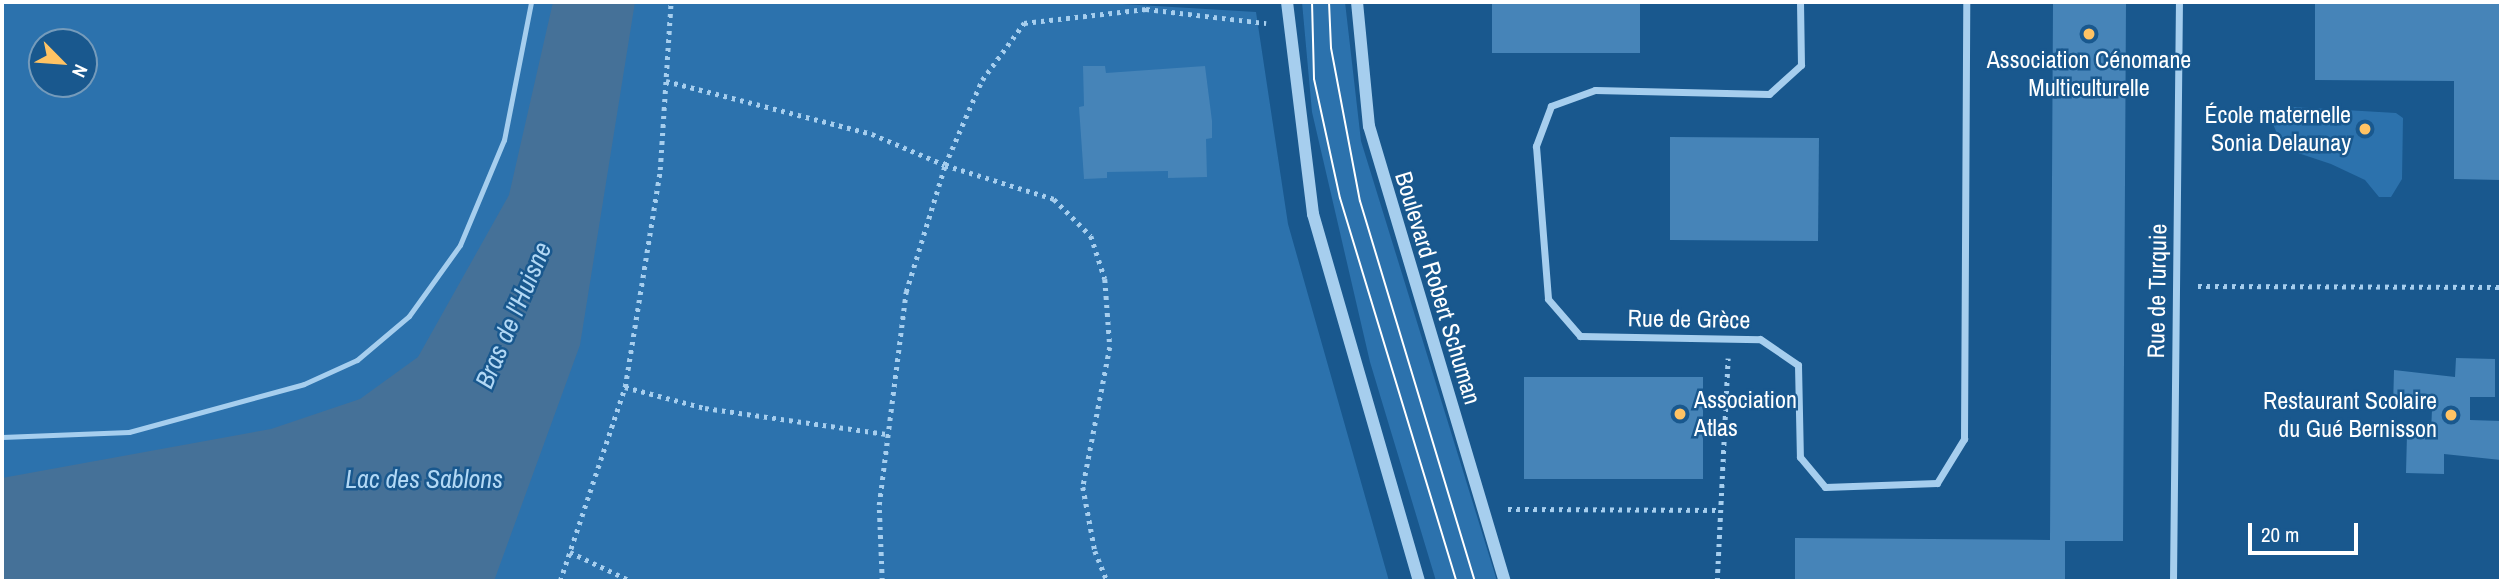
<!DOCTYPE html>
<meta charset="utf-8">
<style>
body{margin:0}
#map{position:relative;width:2503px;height:583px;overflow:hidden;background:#19588e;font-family:"Archivo Narrow",sans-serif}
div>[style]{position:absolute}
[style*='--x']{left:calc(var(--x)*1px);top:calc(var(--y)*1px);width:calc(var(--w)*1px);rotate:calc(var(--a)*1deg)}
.green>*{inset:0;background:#2c72ad}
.water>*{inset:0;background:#457198}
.building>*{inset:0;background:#4684b8}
.path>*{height:4.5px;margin-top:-2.25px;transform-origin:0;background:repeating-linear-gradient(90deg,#a6ceee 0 3.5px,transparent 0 8.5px)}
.service>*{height:5px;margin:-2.5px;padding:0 2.5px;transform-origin:2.5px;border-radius:2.5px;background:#a6ceee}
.minor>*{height:7px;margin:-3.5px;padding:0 3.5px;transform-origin:3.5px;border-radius:3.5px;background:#a6ceee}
.tertiary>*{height:12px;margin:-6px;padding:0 6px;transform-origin:6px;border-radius:6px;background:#a6ceee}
.tram>*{height:2px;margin:-1px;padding:0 1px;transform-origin:1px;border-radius:1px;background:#fff}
.dots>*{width:19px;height:19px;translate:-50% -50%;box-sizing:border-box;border:4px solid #19588e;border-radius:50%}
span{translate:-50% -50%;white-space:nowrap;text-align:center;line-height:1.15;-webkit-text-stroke:5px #19588e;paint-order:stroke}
.poi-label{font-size:24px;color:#fff}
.right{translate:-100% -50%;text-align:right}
.left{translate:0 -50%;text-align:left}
.street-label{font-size:24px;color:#fff}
.water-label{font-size:26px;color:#b2d8f5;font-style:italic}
.frame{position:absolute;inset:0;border:4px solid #fff;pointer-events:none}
.north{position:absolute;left:28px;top:28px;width:70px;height:70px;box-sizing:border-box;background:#19588e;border:2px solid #759bbb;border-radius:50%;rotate:115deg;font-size:19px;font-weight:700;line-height:28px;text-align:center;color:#fff}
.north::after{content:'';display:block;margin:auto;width:24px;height:32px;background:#ffc364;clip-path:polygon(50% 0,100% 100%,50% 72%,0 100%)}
.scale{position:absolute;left:2248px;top:523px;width:110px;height:32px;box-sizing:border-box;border:4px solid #fff;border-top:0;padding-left:9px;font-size:21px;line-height:24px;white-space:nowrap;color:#fff;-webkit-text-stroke:5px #19588e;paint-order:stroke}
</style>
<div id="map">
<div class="green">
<div style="clip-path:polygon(evenodd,2px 2px,1089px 2px,1256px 12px,1288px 224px,1389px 581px,2px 581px,2px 2px,42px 42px,84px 42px,84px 84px,42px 84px,42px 42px)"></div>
<div style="clip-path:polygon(1302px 2px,1345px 2px,1361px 141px,1497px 581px,1436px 581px,1370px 362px,1312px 112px)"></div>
<div style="clip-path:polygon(2294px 107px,2396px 113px,2403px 118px,2402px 179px,2391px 197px,2379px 197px,2365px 180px,2331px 164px,2283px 148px,2273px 124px)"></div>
</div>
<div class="water">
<div style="clip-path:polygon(553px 2px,635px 2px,580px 345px,494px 581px,2px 581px,2px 478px,271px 429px,360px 399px,418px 357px,509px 195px)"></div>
</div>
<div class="building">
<div style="clip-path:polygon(1492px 2px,1640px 2px,1640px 53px,1492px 53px)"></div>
<div style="clip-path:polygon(2053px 2px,2126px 2px,2123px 541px,2065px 541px,2065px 581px,1795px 581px,1795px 538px,2050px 540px)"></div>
<div style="clip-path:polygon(2315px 2px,2501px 3px,2501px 180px,2454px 179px,2454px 81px,2315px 80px)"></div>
<div style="clip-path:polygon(1083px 66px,1105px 66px,1106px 73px,1205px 66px,1212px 121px,1212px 138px,1206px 139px,1207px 177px,1168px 178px,1168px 171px,1107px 172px,1107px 178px,1084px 179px,1079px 107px,1084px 106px)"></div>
<div style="clip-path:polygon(1670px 137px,1819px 138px,1818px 241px,1670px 240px)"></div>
<div style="clip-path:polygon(2456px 358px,2495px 359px,2495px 397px,2470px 397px,2470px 420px,2501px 421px,2501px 460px,2444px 454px,2444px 474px,2406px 473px,2407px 434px,2431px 434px,2432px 409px,2393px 408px,2394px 370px,2455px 377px)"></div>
<div style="clip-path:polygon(1524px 377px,1703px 377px,1703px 479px,1524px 479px)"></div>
</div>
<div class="path">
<div style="--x:666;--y:81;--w:213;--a:14.4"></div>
<div style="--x:872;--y:134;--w:79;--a:23"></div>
<div style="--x:945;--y:165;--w:114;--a:17.3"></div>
<div style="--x:1054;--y:199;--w:52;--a:45"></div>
<div style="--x:1091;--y:236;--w:45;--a:72"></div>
<div style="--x:1105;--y:279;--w:68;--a:85.8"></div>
<div style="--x:1110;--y:347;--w:143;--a:100.9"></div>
<div style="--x:1083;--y:487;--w:65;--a:79.4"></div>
<div style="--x:1095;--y:551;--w:32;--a:68"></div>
<div style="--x:2198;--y:286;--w:303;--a:0.2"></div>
<div style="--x:625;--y:387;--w:83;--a:14.7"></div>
<div style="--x:705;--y:408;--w:183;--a:8.2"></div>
<div style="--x:1508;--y:509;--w:213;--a:0.3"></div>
<div style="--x:570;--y:552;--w:68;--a:25.4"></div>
<div style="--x:560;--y:581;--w:205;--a:-71.5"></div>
<div style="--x:625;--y:387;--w:220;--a:-80.8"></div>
<div style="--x:660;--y:170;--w:168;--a:-86.3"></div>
<div style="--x:882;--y:581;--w:76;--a:-92.3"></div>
<div style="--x:879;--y:505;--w:215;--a:-82.8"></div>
<div style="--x:906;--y:292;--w:133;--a:-72.9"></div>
<div style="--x:945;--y:165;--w:93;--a:-66.5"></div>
<div style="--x:982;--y:80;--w:71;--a:-53.6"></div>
<div style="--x:1024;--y:23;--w:123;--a:-6.5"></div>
<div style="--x:1146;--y:9;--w:121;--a:6.7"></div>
<div style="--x:1717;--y:581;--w:223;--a:-87.2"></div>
</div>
<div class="service">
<div style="--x:2;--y:437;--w:127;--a:-2.3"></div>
<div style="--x:129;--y:432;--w:181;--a:-15.3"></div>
<div style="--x:304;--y:384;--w:58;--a:-24.4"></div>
<div style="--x:357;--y:360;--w:68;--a:-40.2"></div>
<div style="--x:409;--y:316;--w:87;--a:-54.3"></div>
<div style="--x:460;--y:245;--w:114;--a:-67.3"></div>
<div style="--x:504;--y:140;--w:141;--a:-78.9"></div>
</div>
<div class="minor">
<div style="--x:1800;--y:2;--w:63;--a:89.1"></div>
<div style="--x:1801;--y:65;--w:43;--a:137.8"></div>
<div style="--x:1769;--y:94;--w:174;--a:-178.7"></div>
<div style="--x:1595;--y:90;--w:47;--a:160"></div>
<div style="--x:1551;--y:106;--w:43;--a:110.6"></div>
<div style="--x:1536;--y:146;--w:153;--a:85.5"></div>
<div style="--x:1548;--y:299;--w:49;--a:49.1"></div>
<div style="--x:1580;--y:336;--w:180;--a:1"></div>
<div style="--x:1760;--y:339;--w:46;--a:34.4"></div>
<div style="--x:1798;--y:365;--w:92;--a:88.8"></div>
<div style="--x:1800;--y:457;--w:39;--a:50"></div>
<div style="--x:1825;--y:487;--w:112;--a:-2"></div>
<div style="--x:1937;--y:483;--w:52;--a:-58.5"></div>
<div style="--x:1964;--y:439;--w:437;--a:-89.7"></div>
<div style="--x:2173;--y:581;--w:579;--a:-89.41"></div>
</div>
<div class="tertiary">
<div style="--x:1287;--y:2;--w:214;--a:83"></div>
<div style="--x:1313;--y:214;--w:382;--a:73.9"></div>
<div style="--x:1357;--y:2;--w:125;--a:84.5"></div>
<div style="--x:1369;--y:126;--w:475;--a:73.4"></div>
</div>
<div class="tram">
<div style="--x:1312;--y:2;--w:77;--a:88.5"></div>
<div style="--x:1314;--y:79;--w:122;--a:77.7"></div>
<div style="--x:1340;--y:198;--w:400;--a:73.1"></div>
<div style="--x:1329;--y:2;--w:46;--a:87.5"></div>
<div style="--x:1331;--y:48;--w:156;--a:79.3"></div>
<div style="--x:1360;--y:201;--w:397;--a:73.2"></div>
</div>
<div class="dots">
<div style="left:2089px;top:34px;background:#ffc364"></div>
<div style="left:2365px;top:129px;background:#ffc364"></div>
<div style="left:1680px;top:414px;background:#ffc364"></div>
<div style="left:2451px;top:415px;background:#ffc364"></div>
</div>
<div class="poi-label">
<span style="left:2089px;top:74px">Association Cénomane<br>Multiculturelle</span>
<span class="right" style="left:2351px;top:129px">École maternelle<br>Sonia Delaunay</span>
<span class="left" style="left:1694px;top:414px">Association<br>Atlas</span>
<span class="right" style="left:2437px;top:415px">Restaurant Scolaire<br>du Gué Bernisson</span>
</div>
<div class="street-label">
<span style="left:1438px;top:288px;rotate:73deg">Boulevard Robert Schuman</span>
<span style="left:2157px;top:291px;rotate:-89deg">Rue de Turquie</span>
<span style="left:1689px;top:319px;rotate:1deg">Rue de Grèce</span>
</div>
<div class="water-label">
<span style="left:513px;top:315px;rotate:-67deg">Bras de l'Huisne</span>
<span style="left:424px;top:479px">Lac des Sablons</span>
</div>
<div class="frame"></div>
<div class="north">N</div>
<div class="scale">20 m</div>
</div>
